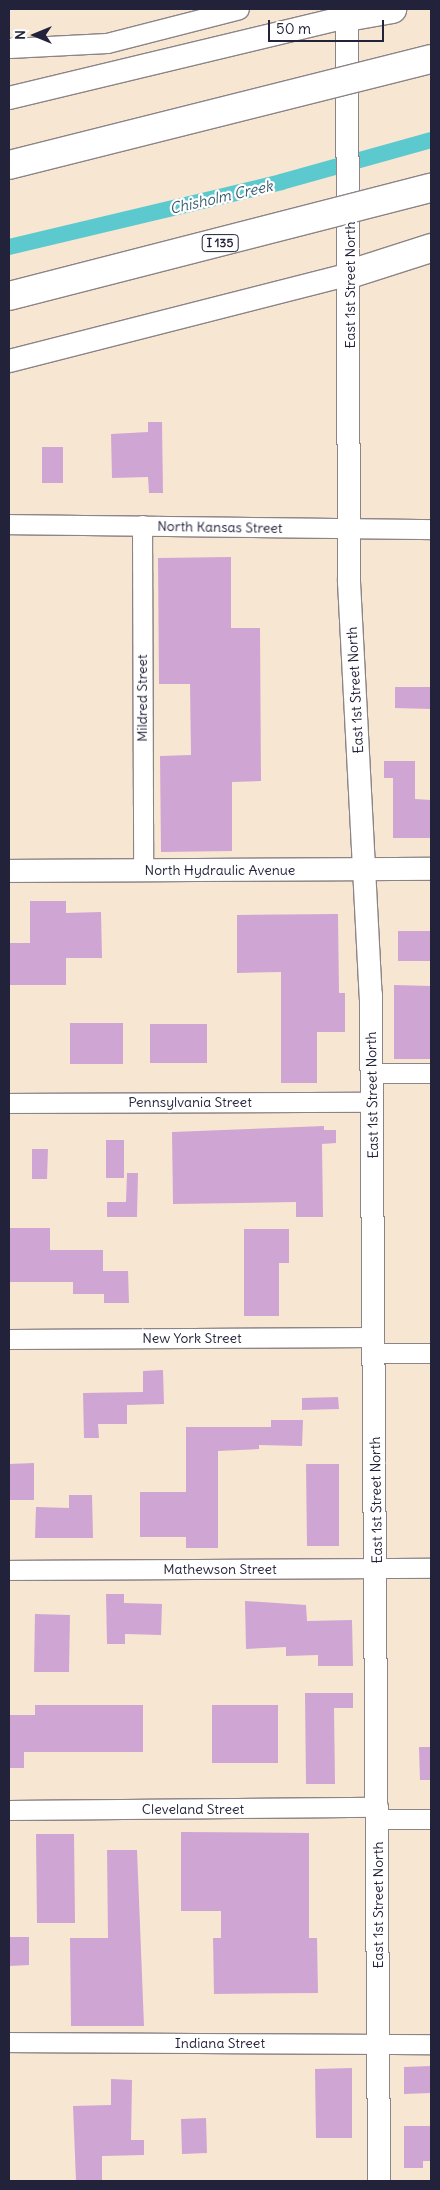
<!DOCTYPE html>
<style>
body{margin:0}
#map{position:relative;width:440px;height:2190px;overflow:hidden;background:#f7e6d2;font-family:Delius,sans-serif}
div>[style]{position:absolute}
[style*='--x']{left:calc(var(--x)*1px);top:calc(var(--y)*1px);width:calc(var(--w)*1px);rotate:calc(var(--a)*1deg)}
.canal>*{height:16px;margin:-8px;padding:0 8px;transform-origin:8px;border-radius:8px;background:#5cc9cf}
.building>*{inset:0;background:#cfa5d3}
.roads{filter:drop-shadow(1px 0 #8c8486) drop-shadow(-1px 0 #8c8486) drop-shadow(0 1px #8c8486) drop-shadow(0 -1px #8c8486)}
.minor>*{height:19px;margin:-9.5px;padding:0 9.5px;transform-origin:9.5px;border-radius:9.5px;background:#fff}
.tertiary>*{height:22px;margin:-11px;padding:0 11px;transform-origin:11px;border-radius:11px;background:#fff}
.motorway>*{height:28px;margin:-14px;padding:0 14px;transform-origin:14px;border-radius:14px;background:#fff}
.bridges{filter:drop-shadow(1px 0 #8c8486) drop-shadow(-1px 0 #8c8486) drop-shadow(0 1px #8c8486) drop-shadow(0 -1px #8c8486)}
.motorway-bridge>*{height:28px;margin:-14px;padding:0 14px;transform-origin:14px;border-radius:14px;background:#fff}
span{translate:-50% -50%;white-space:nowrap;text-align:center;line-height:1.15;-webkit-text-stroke:4.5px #fff;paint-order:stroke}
.shield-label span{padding:1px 4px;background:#fff;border:1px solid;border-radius:4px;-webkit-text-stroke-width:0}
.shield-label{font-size:12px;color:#22223b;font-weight:700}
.street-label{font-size:14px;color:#22223b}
.water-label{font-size:15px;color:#365c6f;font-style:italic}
.frame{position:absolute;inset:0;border:10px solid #22223b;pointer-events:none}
.north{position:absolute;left:10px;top:10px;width:50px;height:50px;-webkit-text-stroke:4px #fff;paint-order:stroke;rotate:270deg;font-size:14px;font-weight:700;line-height:20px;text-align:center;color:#22223b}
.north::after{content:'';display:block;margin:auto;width:18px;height:22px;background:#22223b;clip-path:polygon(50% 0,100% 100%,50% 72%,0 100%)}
.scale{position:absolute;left:268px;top:20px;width:116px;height:22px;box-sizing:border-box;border:2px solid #22223b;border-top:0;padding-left:6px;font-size:15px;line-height:18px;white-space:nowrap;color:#22223b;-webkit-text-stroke:4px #fff;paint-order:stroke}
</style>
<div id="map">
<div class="canal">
<div style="--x:9;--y:247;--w:280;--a:-13.4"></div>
<div style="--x:281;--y:182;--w:156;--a:-15.6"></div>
</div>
<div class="building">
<div style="clip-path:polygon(148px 422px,162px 422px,163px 493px,149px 493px,148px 477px,112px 478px,111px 434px,148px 432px)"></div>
<div style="clip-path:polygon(42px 447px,63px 447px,63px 483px,42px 483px)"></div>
<div style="clip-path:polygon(231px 557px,231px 628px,260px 628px,261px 781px,232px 782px,232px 851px,161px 852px,160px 756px,191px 755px,190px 684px,159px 684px,158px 558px)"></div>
<div style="clip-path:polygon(395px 687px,431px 687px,431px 709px,395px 708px)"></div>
<div style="clip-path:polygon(384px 761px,415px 761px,415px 799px,431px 800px,431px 838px,393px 838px,393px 778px,384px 778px)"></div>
<div style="clip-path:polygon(30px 901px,66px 901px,66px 913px,101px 912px,102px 958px,66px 958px,66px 985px,9px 985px,9px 943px,30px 943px)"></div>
<div style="clip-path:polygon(338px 914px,339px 993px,345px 993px,345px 1032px,317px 1032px,317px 1083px,281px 1083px,281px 972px,237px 973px,237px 915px)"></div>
<div style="clip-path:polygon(398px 931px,431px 931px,431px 961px,398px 961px)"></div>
<div style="clip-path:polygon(394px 985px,431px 986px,431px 1059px,394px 1059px)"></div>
<div style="clip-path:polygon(70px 1023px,123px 1023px,123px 1064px,70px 1064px)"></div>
<div style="clip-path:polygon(150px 1024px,207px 1024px,207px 1063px,150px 1063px)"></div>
<div style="clip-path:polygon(324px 1126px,324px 1130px,336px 1130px,336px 1143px,322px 1144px,323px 1217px,296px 1217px,296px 1202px,173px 1204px,172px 1132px)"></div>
<div style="clip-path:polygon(106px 1140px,124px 1140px,124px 1178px,106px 1178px)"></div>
<div style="clip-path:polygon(32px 1149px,48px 1149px,47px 1179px,32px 1179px)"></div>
<div style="clip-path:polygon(127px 1173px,138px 1173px,137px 1217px,107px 1217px,107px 1202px,126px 1202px)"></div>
<div style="clip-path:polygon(9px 1228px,50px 1228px,50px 1250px,103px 1250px,103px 1271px,128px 1271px,129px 1303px,104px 1303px,104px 1294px,73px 1294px,73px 1282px,9px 1282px)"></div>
<div style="clip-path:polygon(244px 1229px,289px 1229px,289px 1263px,279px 1263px,279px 1316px,244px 1316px)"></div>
<div style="clip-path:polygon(163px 1370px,164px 1404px,127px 1405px,127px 1424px,98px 1424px,99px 1438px,84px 1438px,83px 1393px,143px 1392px,143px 1371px)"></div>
<div style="clip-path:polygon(338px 1397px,339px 1409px,302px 1410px,302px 1398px)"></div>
<div style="clip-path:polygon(271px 1420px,303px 1420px,302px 1446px,259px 1445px,259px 1449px,218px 1451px,218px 1548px,186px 1548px,186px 1537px,140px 1537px,140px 1492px,186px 1492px,186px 1427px,271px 1427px)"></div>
<div style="clip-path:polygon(34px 1463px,34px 1500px,9px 1500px,9px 1464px)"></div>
<div style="clip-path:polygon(306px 1464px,339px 1464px,339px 1546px,307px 1546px)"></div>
<div style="clip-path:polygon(69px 1495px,92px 1495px,93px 1538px,35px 1538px,36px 1507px,69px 1508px)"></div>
<div style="clip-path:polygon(106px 1594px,124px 1594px,124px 1603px,162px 1604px,161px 1635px,125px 1634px,125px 1644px,107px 1644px)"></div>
<div style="clip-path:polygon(245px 1601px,306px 1605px,307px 1621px,352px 1620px,353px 1666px,318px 1666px,318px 1655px,286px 1656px,286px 1647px,246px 1649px)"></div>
<div style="clip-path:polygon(35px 1614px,70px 1615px,69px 1672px,34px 1672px)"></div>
<div style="clip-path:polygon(305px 1693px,353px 1693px,353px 1708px,334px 1708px,335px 1784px,306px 1784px)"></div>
<div style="clip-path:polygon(35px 1705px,143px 1705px,143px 1752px,24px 1752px,24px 1768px,9px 1768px,9px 1715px,35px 1715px)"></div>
<div style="clip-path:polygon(212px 1705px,278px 1705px,278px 1763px,212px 1763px)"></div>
<div style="clip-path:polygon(419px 1747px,431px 1747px,431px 1780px,420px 1780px)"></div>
<div style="clip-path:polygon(181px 1832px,309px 1833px,309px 1938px,317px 1938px,318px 1993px,214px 1994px,213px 1938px,221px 1938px,221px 1911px,181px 1911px)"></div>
<div style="clip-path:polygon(36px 1834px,74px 1834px,75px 1923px,37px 1923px)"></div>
<div style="clip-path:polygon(107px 1850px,137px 1850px,144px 2026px,71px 2026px,70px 1938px,108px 1938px)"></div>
<div style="clip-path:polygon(9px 1937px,29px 1937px,29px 1965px,9px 1966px)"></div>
<div style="clip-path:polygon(431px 2066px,431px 2093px,404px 2094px,404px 2067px)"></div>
<div style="clip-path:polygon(352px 2068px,352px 2138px,316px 2138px,315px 2069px)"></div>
<div style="clip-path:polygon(111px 2079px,132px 2080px,131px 2140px,144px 2140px,144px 2155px,102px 2156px,102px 2181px,76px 2181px,73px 2106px,111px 2105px)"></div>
<div style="clip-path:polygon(206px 2118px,207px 2153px,182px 2154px,181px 2119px)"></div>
<div style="clip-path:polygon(404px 2126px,431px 2126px,431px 2161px,423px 2161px,423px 2168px,404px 2168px)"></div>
</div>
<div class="roads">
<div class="minor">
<div style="--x:9;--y:48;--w:98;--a:-2.9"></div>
<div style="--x:107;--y:43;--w:136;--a:-14.4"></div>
<div style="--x:9;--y:524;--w:422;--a:0.7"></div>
<div style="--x:142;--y:525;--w:345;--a:89.8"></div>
<div style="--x:372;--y:1073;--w:59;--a:0"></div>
<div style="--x:9;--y:1103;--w:363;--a:-0.2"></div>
<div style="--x:9;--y:1339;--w:365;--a:-0.3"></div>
<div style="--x:374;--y:1353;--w:57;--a:0"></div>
<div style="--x:9;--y:1570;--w:422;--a:-0.3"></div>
<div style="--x:9;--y:1810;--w:369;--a:-0.5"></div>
<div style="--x:378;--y:1819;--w:53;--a:0"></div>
<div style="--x:9;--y:2042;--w:422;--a:0.3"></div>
</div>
<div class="tertiary">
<div style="--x:347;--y:9;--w:573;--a:89.8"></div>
<div style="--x:349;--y:582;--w:414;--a:87"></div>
<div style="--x:371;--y:995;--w:1186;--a:89.61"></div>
<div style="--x:9;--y:98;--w:348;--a:-13.5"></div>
<div style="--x:9;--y:361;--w:352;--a:-14.3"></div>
<div style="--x:9;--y:871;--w:422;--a:-0.3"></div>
</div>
<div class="motorway">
<div style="--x:347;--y:17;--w:46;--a:-10.1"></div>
<div style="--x:350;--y:274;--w:85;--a:-17.8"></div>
</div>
</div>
<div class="bridges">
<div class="motorway-bridge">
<div style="--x:9;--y:165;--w:435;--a:-14.1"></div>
<div style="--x:9;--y:296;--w:436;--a:-14.4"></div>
</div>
</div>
<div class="shield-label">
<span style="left:220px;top:243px">I 135</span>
</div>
<div class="street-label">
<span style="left:350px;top:285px;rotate:-90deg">East 1st Street North</span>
<span style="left:220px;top:527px;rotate:1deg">North Kansas Street</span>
<span style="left:355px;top:690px;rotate:-93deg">East 1st Street North</span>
<span style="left:142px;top:698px;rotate:-90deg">Mildred Street</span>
<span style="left:220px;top:870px">North Hydraulic Avenue</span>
<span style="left:372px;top:1095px;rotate:-91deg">East 1st Street North</span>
<span style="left:190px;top:1102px">Pennsylvania Street</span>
<span style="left:192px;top:1338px">New York Street</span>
<span style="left:376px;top:1500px;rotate:-91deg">East 1st Street North</span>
<span style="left:220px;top:1569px">Mathewson Street</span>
<span style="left:193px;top:1809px">Cleveland Street</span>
<span style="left:378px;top:1905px;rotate:-90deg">East 1st Street North</span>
<span style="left:220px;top:2043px">Indiana Street</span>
</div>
<div class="water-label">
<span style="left:221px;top:197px;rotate:-13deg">Chisholm Creek</span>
</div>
<div class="frame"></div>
<div class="north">N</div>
<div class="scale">50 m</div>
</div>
